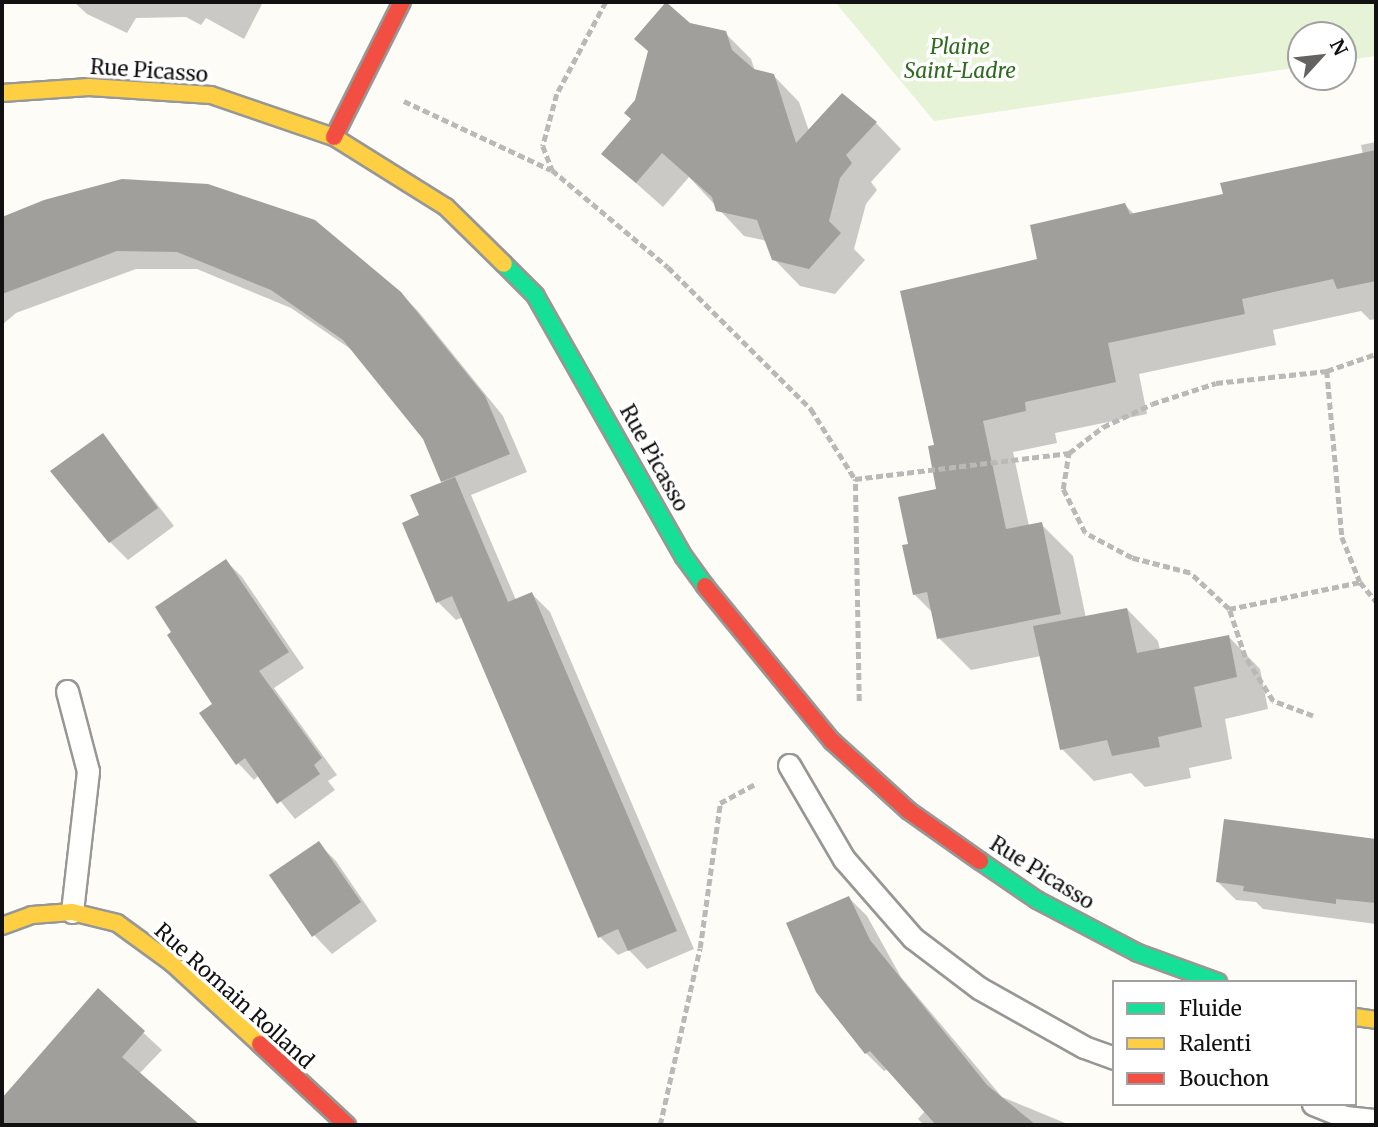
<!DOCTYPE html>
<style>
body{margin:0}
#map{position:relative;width:1378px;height:1127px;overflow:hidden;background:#fdfcf7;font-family:Merriweather,serif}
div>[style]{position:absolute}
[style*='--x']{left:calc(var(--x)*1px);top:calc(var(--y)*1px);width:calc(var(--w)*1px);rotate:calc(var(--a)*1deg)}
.green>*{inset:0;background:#e7f3d7}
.shadow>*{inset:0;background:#0003}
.building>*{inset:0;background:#a19f9c}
.path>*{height:4.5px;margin-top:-2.25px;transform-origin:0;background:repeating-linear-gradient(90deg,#b9b9b8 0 7px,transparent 0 10.5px)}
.roads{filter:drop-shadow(2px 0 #979795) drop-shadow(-2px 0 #979795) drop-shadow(0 2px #979795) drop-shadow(0 -2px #979795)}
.lane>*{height:21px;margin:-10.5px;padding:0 10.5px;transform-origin:10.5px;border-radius:10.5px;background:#fffffe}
.fast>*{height:16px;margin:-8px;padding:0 8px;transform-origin:8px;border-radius:8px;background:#16e098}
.slow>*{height:16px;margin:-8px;padding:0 8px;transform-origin:8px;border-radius:8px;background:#ffcf43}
.jam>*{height:16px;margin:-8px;padding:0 8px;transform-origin:8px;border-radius:8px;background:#f24e42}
span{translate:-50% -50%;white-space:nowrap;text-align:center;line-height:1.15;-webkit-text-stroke:7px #fff;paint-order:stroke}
.park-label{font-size:21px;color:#2f6b1f;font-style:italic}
.street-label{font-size:21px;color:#111}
.frame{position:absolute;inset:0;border:4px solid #111;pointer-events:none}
.legend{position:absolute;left:1112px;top:980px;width:245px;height:126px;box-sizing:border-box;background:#fff;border:2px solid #a0a0a0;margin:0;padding:9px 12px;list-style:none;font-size:21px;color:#111}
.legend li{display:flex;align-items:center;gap:14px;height:35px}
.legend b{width:35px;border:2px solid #a0a0a0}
.north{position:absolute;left:1287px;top:21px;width:70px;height:70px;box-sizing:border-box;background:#fff;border:2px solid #a0a0a0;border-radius:50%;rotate:63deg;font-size:19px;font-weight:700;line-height:28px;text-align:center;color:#111}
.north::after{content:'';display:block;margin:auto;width:24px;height:32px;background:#646362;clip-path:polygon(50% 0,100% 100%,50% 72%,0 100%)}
</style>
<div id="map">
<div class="green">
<div style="clip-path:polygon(835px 2px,1376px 2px,1376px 56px,1343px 61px,1343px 35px,1301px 35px,1301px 67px,934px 121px)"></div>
</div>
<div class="shadow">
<div style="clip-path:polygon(74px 2px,263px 2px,244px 39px,206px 18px,201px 25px,186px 17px,136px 18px,127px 33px,87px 14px)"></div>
<div style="clip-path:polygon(689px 25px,725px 33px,751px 59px,755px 71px,773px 75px,799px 102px,809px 131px,876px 123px,901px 149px,871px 182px,877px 190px,866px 204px,854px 249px,865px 260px,835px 294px,800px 286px,774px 259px,767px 241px,744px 236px,689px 177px,663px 207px,603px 154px,633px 119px)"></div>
<div style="clip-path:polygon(1376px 142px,1376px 319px,1370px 320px,1361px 311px,1273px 330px,1276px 345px,1139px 374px,1147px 414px,1055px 433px,1057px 443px,1013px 452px,1029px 526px,1041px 524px,1073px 556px,1086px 618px,1127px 609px,1158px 641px,1160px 650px,1229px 637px,1260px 669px,1268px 709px,1225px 719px,1232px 759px,1189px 768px,1191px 778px,1145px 787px,1131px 773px,1094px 781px,1062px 749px,1041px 656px,971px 670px,939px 638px,934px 614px,914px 594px,910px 546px,938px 490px,936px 447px,1039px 261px,1125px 205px,1135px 215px,1225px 196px,1363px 155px,1361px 145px)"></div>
<div style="clip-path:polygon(43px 202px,399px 292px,418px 311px,503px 416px,527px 472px,471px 495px,516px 600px,532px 594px,550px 612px,694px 949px,647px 969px,629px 950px,618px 955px,600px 937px,463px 617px,456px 620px,438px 602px,421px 516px,444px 483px,424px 439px,355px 352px,291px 308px,197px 269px,136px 269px,16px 313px,2px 325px,2px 219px)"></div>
<div style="clip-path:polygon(103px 435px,174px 526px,128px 560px,110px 542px)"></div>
<div style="clip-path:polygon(226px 561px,242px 577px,304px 668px,274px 688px,337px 775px,328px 781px,335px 790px,295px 819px,259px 775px,254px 780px,238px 763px,215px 705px)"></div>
<div style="clip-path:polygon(1226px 821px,1376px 841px,1376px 924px,1263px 909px,1256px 902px,1236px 900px,1218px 882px)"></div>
<div style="clip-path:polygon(318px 843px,336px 861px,377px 921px,332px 954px,314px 935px)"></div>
<div style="clip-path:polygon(849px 898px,867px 916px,901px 977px,1002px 1097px,1070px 1125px,924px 1125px,918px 1119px,925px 1111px,888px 1069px,884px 1071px,866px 1053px)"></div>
<div style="clip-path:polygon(98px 991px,162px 1050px,139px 1074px,196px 1125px,2px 1125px,2px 1099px)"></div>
</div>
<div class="building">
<div style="clip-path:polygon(666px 2px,690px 23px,726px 31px,732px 50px,754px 69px,774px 74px,796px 143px,842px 93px,877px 122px,846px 155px,852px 163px,840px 178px,829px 221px,841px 233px,809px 269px,772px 260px,757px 220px,716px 211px,712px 197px,662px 153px,636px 183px,601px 154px,631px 119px,624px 113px,635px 100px,648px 51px,634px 39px)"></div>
<div style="clip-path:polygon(1376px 150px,1376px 281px,1337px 289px,1333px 279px,1242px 299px,1245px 314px,1108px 343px,1116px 382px,1025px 402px,1026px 411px,983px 421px,1006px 529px,1042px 522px,1061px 614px,937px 639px,927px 592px,913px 595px,902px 545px,908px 544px,898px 497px,936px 489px,928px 446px,934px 445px,900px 291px,1037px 259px,1030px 225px,1125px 203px,1130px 214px,1223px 194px,1220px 183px)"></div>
<div style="clip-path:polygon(122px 179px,208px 184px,315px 220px,401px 292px,485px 396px,510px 454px,441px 482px,423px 439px,343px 340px,271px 290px,177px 252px,117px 251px,2px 294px,2px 217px,44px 200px)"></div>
<div style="clip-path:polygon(103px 433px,158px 508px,109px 543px,50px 471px)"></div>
<div style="clip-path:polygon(455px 477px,508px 602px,532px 592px,677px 931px,628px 951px,618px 929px,598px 938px,452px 596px,436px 603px,402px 523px,419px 515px,410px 495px)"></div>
<div style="clip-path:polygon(226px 559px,289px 652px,259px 671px,322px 758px,314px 765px,320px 774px,277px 804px,245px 758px,236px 765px,199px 713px,212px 704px,167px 635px,171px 632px,155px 607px)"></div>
<div style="clip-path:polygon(1127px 608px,1137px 653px,1229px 635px,1237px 677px,1194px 687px,1202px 727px,1158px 737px,1160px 747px,1112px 756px,1107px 740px,1060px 750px,1033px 626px)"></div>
<div style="clip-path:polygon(1224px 819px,1376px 839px,1376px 903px,1336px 899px,1336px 904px,1243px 891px,1244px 886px,1216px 882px)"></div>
<div style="clip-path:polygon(319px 841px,361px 902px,312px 937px,269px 875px)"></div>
<div style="clip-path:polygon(849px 896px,870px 940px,925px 1008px,987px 1085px,1036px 1125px,936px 1125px,870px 1051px,865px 1054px,816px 992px,786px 923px)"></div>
<div style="clip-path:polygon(98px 988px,145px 1031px,122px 1057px,200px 1125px,2px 1125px,2px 1098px)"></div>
</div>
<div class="path">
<div style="--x:606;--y:2;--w:104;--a:118"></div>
<div style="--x:557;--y:94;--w:54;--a:105.1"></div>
<div style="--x:543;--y:146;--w:26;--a:69"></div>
<div style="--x:552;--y:170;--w:151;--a:39.9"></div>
<div style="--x:668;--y:267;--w:202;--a:44.8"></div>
<div style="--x:811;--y:409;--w:83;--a:57.8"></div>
<div style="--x:404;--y:101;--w:162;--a:25.1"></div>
<div style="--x:1327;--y:371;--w:167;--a:84.8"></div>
<div style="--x:1342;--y:537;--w:48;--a:68.2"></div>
<div style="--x:1360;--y:582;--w:25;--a:50"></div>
<div style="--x:1229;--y:609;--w:134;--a:-11.6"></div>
<div style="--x:859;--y:701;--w:222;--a:-91"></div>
<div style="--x:855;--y:479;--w:216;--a:-6.9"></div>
<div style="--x:1313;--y:716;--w:43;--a:-159.4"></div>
<div style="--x:1273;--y:701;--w:52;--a:-122.5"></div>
<div style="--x:1245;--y:657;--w:51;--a:-108.4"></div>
<div style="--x:1229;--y:609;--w:53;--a:-137.3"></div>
<div style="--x:1190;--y:573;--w:60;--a:-165.5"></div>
<div style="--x:1132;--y:558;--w:53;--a:-152"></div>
<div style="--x:1085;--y:533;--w:49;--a:-116.6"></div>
<div style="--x:1063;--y:489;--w:36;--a:-81"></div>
<div style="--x:1069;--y:453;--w:43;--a:-37.4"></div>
<div style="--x:1103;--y:427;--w:54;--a:-25.1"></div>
<div style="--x:1152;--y:404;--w:67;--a:-18.2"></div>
<div style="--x:1216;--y:383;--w:112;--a:-6.2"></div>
<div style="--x:1327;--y:371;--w:52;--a:-19.1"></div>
<div style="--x:660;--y:1125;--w:181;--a:-77.3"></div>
<div style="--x:700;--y:948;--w:146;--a:-82.1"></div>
<div style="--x:720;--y:803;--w:42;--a:-28.4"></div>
</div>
<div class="roads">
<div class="lane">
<div style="--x:67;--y:691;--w:83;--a:75.3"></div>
<div style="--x:88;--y:771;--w:142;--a:96.5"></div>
<div style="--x:789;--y:765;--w:109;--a:59.7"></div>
<div style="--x:844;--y:859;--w:105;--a:48.9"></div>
<div style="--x:913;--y:938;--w:83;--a:37.1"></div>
<div style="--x:979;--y:988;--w:120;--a:29.3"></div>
<div style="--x:1084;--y:1047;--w:32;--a:20"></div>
<div style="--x:1313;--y:1104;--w:35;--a:22"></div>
<div style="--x:1345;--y:1117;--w:31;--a:6"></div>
</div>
<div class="fast">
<div style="--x:504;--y:264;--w:44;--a:45"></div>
<div style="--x:535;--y:295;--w:301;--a:60.4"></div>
<div style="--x:684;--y:557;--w:36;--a:54"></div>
<div style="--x:980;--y:861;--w:69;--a:34.4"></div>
<div style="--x:1037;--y:900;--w:114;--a:27.7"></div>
<div style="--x:1138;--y:953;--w:85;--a:19.9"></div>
</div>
<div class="slow">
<div style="--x:2;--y:93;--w:87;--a:-3.9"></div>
<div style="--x:89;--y:87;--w:122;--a:3.8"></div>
<div style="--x:211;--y:95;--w:130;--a:18.9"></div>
<div style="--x:334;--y:137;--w:132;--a:32"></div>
<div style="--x:446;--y:207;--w:81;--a:44.5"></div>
<div style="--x:2;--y:926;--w:32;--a:-20"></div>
<div style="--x:32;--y:915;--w:40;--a:-4.3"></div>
<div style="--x:72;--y:912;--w:46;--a:13.7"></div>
<div style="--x:117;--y:923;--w:68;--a:36"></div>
<div style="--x:172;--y:963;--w:120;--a:42.6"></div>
<div style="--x:1355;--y:1017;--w:21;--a:8"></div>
</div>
<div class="jam">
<div style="--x:334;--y:137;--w:151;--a:-63.3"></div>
<div style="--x:705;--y:586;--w:200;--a:50.7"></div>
<div style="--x:832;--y:741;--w:104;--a:42.3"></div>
<div style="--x:909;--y:811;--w:87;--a:35.2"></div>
<div style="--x:260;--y:1044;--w:119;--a:43"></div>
</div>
</div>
<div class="park-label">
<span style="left:960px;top:59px">Plaine<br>Saint-Ladre</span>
</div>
<div class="street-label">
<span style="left:149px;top:71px;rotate:4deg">Rue Picasso</span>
<span style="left:654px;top:458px;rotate:61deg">Rue Picasso</span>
<span style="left:1042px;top:873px;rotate:32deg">Rue Picasso</span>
<span style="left:234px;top:996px;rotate:42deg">Rue Romain Rolland</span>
</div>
<div class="frame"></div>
<ul class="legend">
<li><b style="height:9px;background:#16e098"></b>Fluide</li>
<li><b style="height:9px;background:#ffcf43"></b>Ralenti</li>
<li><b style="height:9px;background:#f24e42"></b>Bouchon</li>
</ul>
<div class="north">N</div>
</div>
